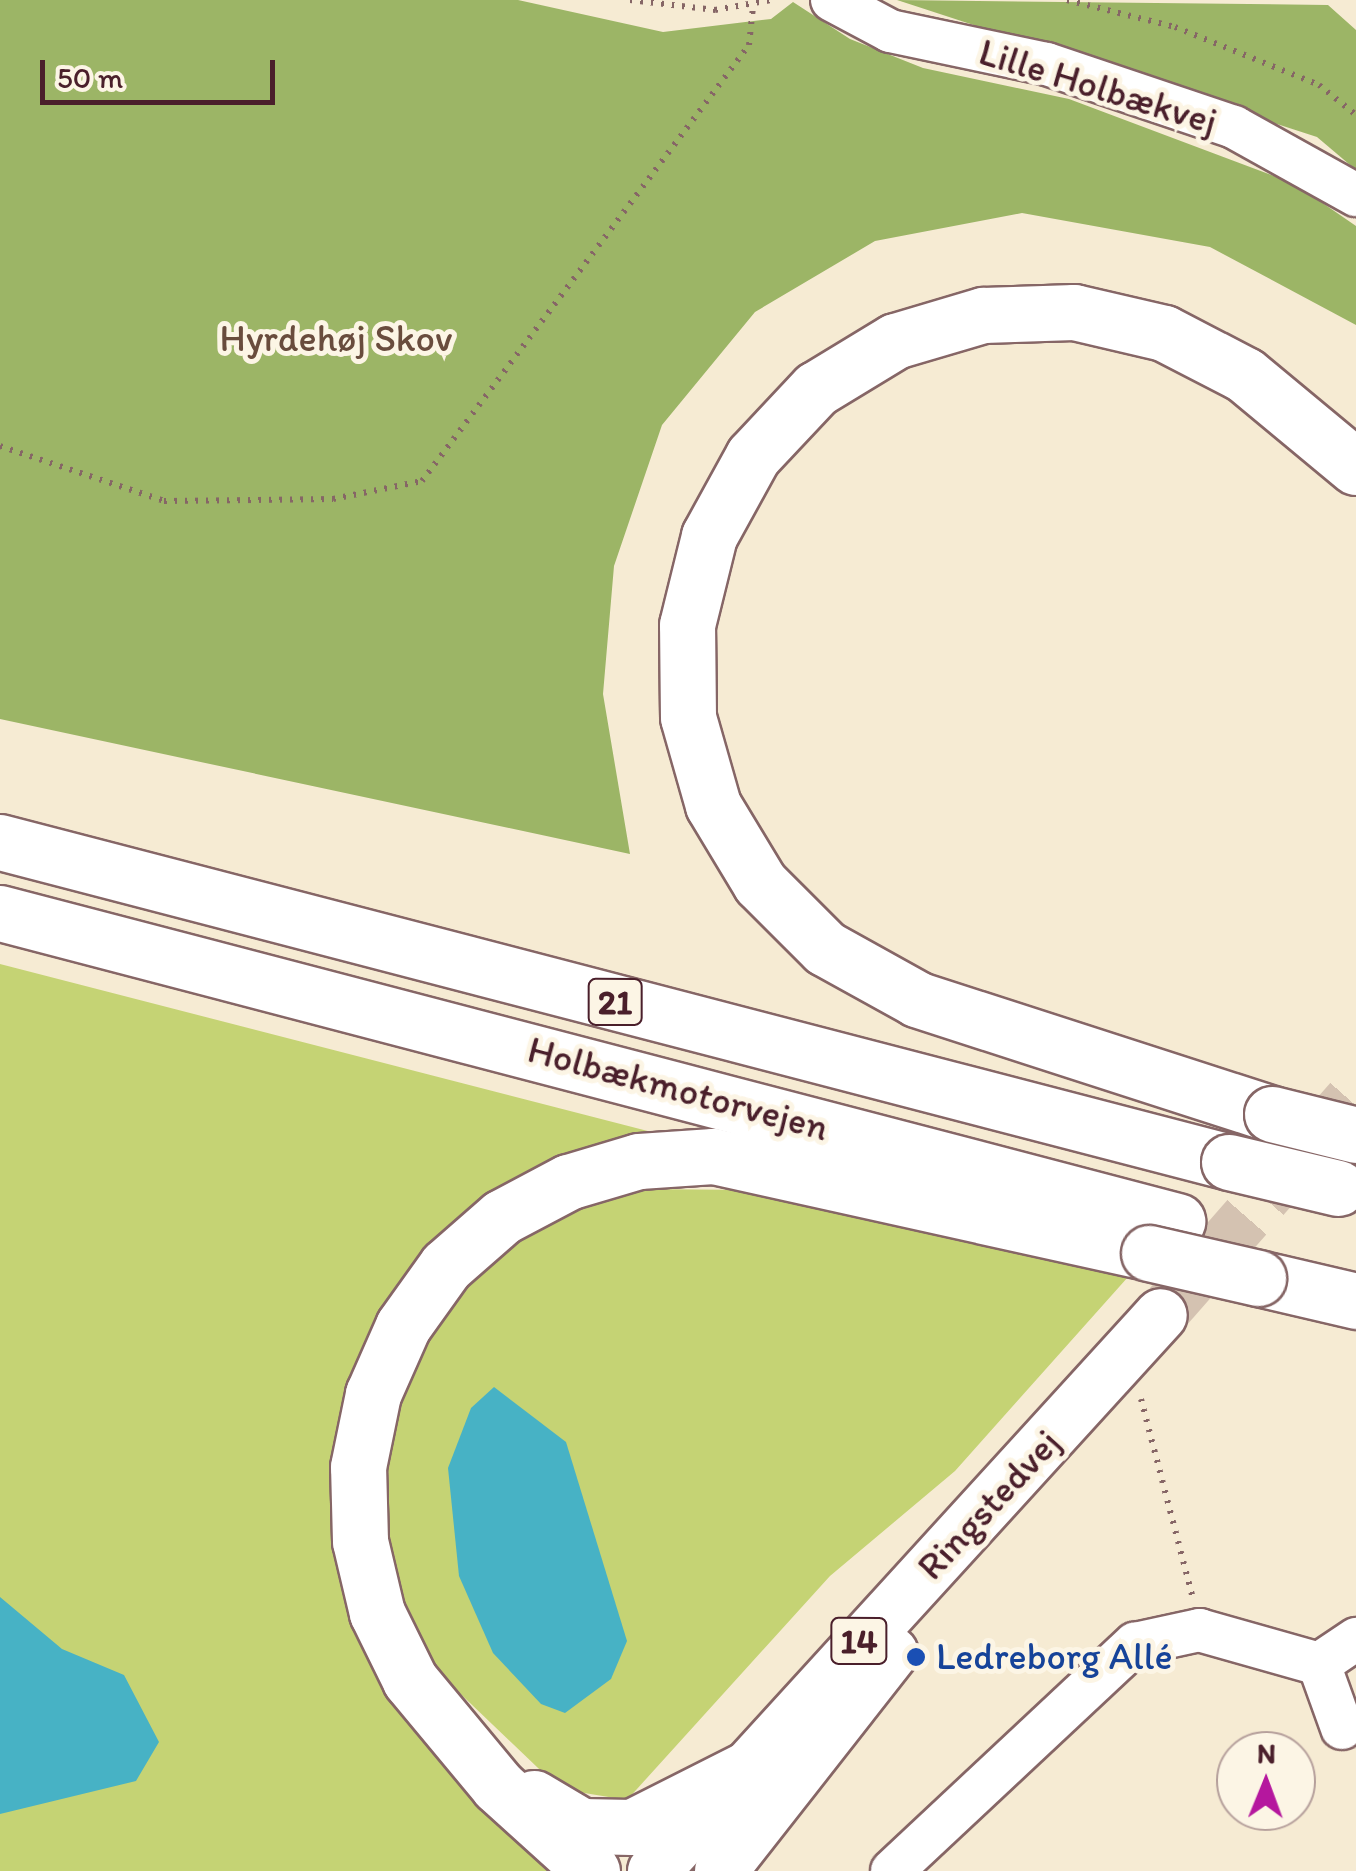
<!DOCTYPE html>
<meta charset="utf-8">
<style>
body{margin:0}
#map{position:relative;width:1356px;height:1871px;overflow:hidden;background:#f6ebd3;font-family:Itim,sans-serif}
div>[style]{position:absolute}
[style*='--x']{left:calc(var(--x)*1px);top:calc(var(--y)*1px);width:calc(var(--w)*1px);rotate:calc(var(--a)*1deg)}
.green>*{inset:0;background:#c5d374}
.forest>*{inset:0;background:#9cb566}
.water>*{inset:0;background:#47b2c5}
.major-tunnel>*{height:52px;margin-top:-26px;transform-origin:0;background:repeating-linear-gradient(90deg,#d4c2b1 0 52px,transparent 0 78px)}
.path>*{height:6px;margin-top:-3px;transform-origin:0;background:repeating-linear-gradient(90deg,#866666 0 2.5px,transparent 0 10.5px)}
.roads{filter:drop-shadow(2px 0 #866666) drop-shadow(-2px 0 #866666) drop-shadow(0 2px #866666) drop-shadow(0 -2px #866666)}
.minor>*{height:42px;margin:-21px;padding:0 21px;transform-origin:21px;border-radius:21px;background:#fff}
.major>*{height:52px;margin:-26px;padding:0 26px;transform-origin:26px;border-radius:26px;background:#fff}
.highway>*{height:55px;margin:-27.5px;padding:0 27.5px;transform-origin:27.5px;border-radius:27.5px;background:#fff}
.bridges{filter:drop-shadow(2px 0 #866666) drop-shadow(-2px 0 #866666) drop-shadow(0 2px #866666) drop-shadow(0 -2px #866666)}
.highway-bridge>*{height:55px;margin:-27.5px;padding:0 27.5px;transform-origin:27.5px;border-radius:27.5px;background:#fff}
.dots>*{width:28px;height:28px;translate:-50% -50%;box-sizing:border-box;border:5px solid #fcf5e5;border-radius:50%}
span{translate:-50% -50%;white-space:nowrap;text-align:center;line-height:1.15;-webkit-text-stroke:10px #fcf5e5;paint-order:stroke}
.shield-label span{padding:2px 8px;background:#fcf5e5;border:2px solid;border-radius:8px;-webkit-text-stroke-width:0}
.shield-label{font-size:35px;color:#4a1f2b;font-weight:700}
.street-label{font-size:38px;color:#4a1f2b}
.park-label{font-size:38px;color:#694c3d}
.transit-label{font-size:38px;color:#164399}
.left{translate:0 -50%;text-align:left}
.north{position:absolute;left:1216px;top:1731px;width:100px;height:100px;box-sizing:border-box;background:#fcf5e5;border:2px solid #b59f9b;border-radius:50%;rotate:1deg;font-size:28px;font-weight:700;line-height:40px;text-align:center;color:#4a1f2b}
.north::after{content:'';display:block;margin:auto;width:35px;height:45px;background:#b5179e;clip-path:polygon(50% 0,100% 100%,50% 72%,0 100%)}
.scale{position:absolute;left:40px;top:60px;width:235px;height:45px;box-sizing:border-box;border:5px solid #4a1f2b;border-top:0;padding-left:12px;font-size:30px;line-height:35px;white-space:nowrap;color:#4a1f2b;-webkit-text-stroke:8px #fcf5e5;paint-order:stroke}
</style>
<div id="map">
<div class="green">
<div style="clip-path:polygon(0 964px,671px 1137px,401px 1298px,345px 1538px,566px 1871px,0 1871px)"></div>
<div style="clip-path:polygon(638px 1189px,750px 1190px,1128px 1277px,955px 1471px,830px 1576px,627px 1800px,560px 1789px,424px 1659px,384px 1546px,384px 1426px,441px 1306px,525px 1229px)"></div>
</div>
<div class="forest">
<div style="clip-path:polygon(0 0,518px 0,663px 32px,771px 19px,793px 2px,850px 39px,923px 68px,1069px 99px,1295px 184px,1356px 226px,1356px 325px,1210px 247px,1022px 213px,875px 241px,755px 312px,662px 425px,614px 566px,603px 694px,630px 854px,0 719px)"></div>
<div style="clip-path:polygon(897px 0,1328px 5px,1356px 30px,1356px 170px,1317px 137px)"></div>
</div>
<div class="water">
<div style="clip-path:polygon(494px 1387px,566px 1442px,627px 1641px,611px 1679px,565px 1713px,541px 1704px,493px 1653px,459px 1576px,448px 1468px,471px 1408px)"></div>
<div style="clip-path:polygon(0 1597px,62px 1649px,124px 1675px,159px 1742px,136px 1781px,0 1814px)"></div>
</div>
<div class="major-tunnel">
<div style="--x:1161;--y:1315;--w:295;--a:-48.7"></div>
</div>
<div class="path">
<div style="--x:630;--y:0;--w:86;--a:6.7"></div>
<div style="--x:715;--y:10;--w:57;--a:-10.1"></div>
<div style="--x:1067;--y:0;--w:111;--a:14"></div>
<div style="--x:1175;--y:27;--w:155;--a:21.9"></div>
<div style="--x:1319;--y:85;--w:48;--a:39"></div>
<div style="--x:0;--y:446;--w:173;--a:18.5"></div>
<div style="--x:164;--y:501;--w:169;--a:-0.7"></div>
<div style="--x:333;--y:499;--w:91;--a:-11.4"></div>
<div style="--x:422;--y:481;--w:545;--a:-53.13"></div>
<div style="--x:749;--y:45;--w:37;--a:-84"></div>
<div style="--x:1141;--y:1399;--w:207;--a:75.4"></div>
</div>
<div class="roads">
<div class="minor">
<div style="--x:832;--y:0;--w:66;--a:28.1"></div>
<div style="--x:890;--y:31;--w:160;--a:11.9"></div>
<div style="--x:1047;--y:64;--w:197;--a:18.6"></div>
<div style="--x:1234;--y:127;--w:140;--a:29.1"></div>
<div style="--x:1319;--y:1664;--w:68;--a:70.2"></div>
<div style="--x:892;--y:1871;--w:333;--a:-43.1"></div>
<div style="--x:1135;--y:1644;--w:66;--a:-12.3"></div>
<div style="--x:1199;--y:1630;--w:125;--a:15.8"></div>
<div style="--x:1319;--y:1664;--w:45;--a:-34"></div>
</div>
<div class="major">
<div style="--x:654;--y:1871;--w:752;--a:-47.64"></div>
<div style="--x:721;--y:1871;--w:277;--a:-51.9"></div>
</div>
<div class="highway">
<div style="--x:0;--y:842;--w:1270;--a:14.59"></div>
<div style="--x:0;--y:913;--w:1217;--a:14.66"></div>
<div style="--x:1272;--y:1114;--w:373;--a:-162.1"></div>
<div style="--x:917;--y:999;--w:105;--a:-151"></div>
<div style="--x:825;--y:948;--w:92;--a:-135"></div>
<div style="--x:760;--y:883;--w:91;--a:-121.1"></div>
<div style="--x:713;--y:805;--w:91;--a:-105.9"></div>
<div style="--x:688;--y:717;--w:92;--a:-90.6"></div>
<div style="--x:687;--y:625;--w:92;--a:-76.1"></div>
<div style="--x:709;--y:536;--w:91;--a:-61.2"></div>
<div style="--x:753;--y:456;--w:92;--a:-46.8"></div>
<div style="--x:816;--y:389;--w:92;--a:-31.3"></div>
<div style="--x:895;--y:341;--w:92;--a:-16.5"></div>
<div style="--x:983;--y:315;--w:91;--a:-1.9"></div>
<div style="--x:1074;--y:312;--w:92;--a:13.1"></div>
<div style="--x:1164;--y:333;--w:91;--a:27.4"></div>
<div style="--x:1245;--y:375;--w:144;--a:39.7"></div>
<div style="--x:1258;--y:1278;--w:101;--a:13.2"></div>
<div style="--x:534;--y:1798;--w:55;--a:30.8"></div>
<div style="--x:581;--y:1826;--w:51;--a:1.1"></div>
<div style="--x:632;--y:1827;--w:127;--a:-26.8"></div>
<div style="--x:592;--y:1871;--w:127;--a:-137.9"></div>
<div style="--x:498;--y:1786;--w:138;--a:-129.7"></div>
<div style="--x:410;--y:1680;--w:75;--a:-116.2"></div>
<div style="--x:377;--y:1613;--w:74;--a:-103.3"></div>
<div style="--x:360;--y:1541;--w:74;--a:-91.5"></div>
<div style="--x:358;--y:1467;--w:75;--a:-78.4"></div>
<div style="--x:373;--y:1394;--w:74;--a:-66.2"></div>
<div style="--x:403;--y:1326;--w:74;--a:-54.4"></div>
<div style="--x:446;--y:1266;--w:74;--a:-41.2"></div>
<div style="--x:502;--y:1217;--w:75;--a:-27.9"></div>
<div style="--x:568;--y:1182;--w:74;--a:-16.5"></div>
<div style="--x:639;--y:1161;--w:74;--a:-3.9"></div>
<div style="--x:713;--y:1156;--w:447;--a:12.5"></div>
</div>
</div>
<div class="bridges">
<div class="highway-bridge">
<div style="--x:1272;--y:1114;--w:87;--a:14"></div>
<div style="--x:1229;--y:1162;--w:112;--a:13.4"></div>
<div style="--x:1149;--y:1253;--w:112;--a:12.9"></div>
</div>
</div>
<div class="dots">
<div style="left:916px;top:1657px;background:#1a4fb4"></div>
</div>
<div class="shield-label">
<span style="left:615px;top:1002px">21</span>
<span style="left:859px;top:1641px">14</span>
</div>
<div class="street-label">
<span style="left:1098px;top:87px;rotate:17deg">Lille Holbækvej</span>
<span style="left:678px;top:1089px;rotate:15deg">Holbækmotorvejen</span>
<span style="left:989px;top:1505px;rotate:-47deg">Ringstedvej</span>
</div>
<div class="park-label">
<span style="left:336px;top:339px">Hyrdehøj Skov</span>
</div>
<div class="transit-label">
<span class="left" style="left:936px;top:1657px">Ledreborg Allé</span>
</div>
<div class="north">N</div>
<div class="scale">50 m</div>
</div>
